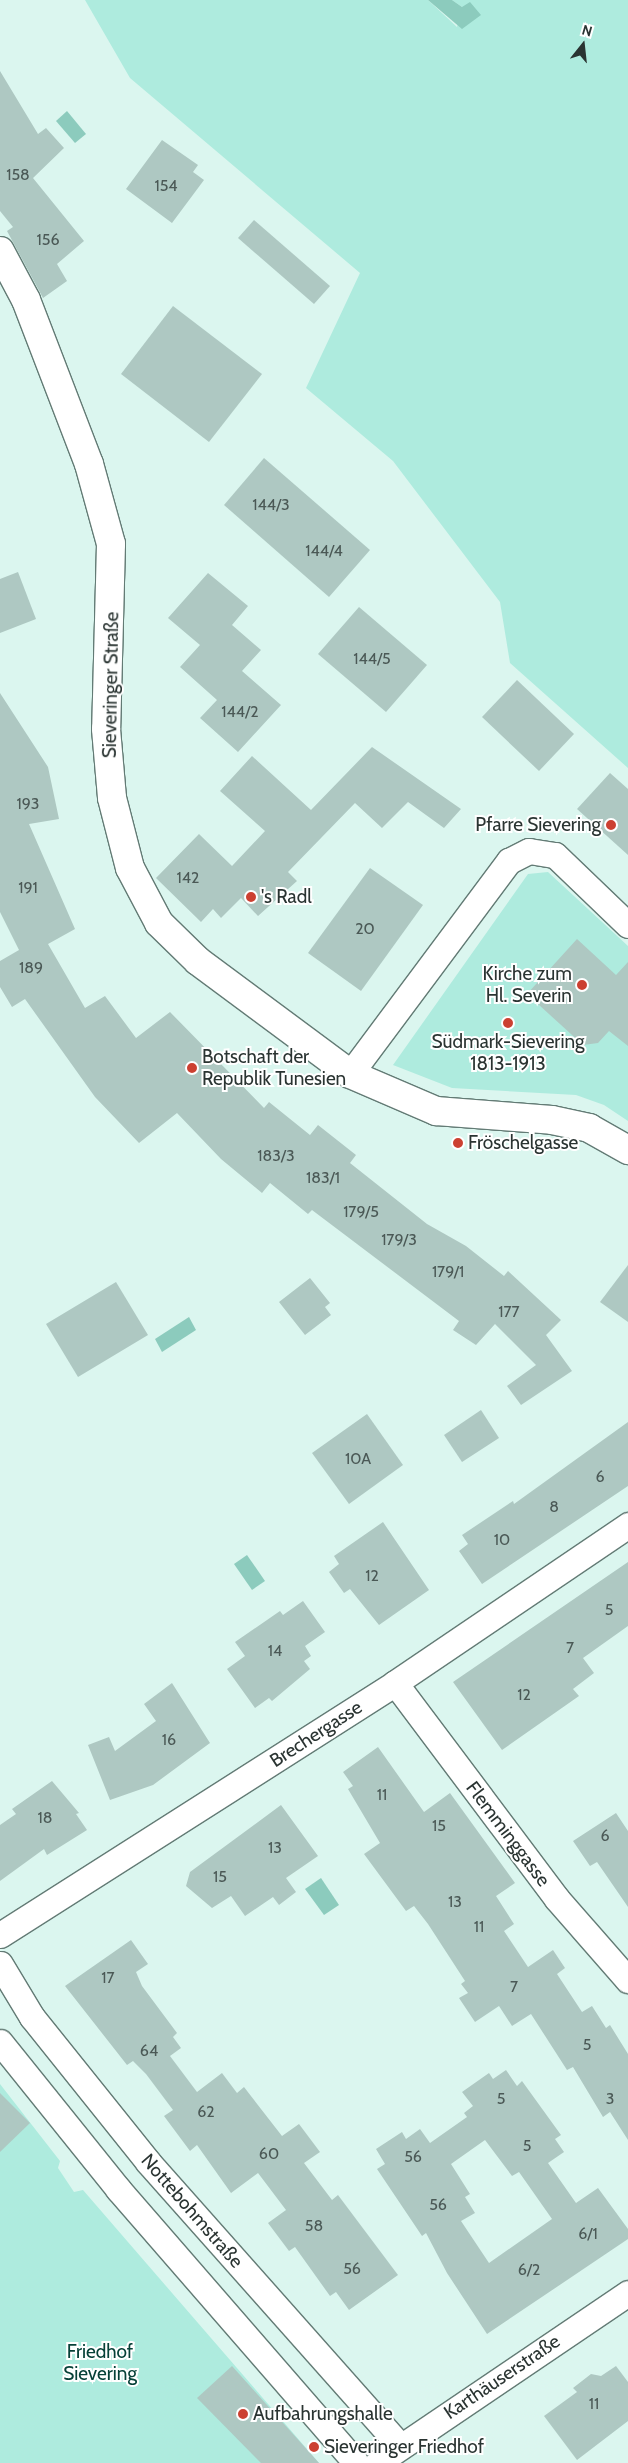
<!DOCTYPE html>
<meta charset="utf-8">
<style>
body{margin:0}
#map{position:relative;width:628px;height:2463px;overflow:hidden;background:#dbf6ef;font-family:Cabin,sans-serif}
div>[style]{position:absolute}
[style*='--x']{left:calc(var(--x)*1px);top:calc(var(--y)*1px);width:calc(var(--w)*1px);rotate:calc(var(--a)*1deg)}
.green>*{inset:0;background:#aeebde}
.water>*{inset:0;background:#8ccbbd}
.building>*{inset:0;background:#aec8c2}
.roads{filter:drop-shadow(1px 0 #637b75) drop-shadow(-1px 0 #637b75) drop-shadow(0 1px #637b75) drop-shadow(0 -1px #637b75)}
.minor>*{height:25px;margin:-12.5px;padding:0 12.5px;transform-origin:12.5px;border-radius:12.5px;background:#fff}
.secondary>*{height:28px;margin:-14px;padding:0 14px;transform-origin:14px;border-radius:14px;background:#fff}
.dots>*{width:14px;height:14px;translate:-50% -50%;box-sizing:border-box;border:2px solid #fff;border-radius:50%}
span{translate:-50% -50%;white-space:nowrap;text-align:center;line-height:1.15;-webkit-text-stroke:4px #fff;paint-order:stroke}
.number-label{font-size:16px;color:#4b5956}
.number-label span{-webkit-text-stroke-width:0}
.street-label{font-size:19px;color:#2a3432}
.poi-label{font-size:19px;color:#2a3432}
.right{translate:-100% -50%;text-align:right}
.left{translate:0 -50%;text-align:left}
.park-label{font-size:19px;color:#064138}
.north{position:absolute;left:558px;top:20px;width:50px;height:50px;-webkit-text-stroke:4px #fff;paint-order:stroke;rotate:16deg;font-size:14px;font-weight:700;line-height:20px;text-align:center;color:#2a3432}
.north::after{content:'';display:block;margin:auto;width:18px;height:22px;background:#2a3432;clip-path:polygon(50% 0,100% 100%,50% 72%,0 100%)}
</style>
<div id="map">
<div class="green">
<div style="clip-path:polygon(85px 0,428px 0,457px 27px,462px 7px,452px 0,628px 0,628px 768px,510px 663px,500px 602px,393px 461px,306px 388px,360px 273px,130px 78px)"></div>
<div style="clip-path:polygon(548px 872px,628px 946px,628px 1121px,604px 1105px,576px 1095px,452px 1088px,393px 1065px,528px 874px)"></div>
<div style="clip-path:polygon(0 2084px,60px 2161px,58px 2168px,74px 2192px,83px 2190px,319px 2463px,0 2463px)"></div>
</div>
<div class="water">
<div style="clip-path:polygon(428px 0,452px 0,462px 7px,470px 2px,481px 15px,462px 29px)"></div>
<div style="clip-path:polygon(67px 111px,86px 134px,75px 143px,56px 121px)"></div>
<div style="clip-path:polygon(189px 1317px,196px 1330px,162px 1352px,155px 1339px)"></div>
<div style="clip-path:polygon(247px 1555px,265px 1581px,252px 1590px,234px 1564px)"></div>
<div style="clip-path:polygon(321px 1878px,339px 1905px,324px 1915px,305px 1889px)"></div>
</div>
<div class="building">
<div style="clip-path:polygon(0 71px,38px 134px,46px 128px,64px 148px,33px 178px,84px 241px,57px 264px,67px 281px,43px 298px,7px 231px,13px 227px,0 211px)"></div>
<div style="clip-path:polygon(162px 140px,198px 165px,193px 172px,204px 180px,172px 223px,126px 189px)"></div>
<div style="clip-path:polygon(254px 220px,330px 286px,314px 304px,238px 238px)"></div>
<div style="clip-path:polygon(173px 306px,262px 374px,209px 442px,121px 374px)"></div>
<div style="clip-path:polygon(264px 458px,370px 550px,329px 597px,224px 505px)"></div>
<div style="clip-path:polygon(18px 572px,36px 619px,0 633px,0 579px)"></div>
<div style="clip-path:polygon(208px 573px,248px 606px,232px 625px,261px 650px,242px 671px,281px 705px,238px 752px,200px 718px,217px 700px,180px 667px,200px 645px,168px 618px)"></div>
<div style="clip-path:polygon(359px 607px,427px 665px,386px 712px,318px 654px)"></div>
<div style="clip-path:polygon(517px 680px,574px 734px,539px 771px,482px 717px)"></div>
<div style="clip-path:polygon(0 693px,48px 767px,59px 819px,29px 824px,75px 929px,48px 944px,85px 1008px,105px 996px,136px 1038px,170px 1012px,264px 1108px,269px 1102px,310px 1135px,318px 1125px,356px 1155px,350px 1163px,427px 1224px,466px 1246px,504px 1276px,508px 1271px,561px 1320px,546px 1335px,572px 1371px,521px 1405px,507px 1386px,536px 1365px,495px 1324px,476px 1345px,453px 1330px,459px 1321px,312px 1210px,308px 1214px,270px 1183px,262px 1193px,221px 1159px,177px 1113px,139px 1143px,95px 1097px,25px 999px,12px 1007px,0 987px,0 961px,19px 950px,0 912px)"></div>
<div style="clip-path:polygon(372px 747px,461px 809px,444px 828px,408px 802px,382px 828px,355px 803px,288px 872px,297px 881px,258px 916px,241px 898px,221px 918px,213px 909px,201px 922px,156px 878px,199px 834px,232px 866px,265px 831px,220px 791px,252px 756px,311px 810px)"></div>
<div style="clip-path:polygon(610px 773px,628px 789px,628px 855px,577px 809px)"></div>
<div style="clip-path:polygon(370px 868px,423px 905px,361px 991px,308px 953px)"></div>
<div style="clip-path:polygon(577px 939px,616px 975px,628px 962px,628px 1046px,609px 1031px,598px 1043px,583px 1045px,527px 994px)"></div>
<div style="clip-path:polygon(628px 1265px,628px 1322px,600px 1302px)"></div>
<div style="clip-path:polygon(310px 1278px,330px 1303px,325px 1307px,331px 1315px,305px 1335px,279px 1302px)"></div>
<div style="clip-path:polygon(116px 1282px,148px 1335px,78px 1377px,46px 1324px)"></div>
<div style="clip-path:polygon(481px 1410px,499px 1438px,462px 1462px,444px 1435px)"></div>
<div style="clip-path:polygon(367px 1414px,403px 1465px,349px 1504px,312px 1453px)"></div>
<div style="clip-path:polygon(628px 1422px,628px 1486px,482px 1584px,459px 1551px,468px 1544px,462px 1535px,513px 1501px,514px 1504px)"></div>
<div style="clip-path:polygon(383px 1522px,429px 1590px,379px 1625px,350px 1589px,344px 1593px,329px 1572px,339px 1564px,334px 1556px)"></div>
<div style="clip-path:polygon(628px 1562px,628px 1626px,583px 1658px,594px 1673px,573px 1689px,579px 1696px,502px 1750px,453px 1682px)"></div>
<div style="clip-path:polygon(303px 1601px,325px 1632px,305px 1646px,311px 1656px,304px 1661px,310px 1669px,272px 1701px,269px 1698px,255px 1708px,227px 1669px,245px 1656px,235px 1642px,280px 1611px,283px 1615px)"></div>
<div style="clip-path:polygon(172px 1683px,210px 1743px,153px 1785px,110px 1800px,88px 1745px,109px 1737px,115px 1751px,156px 1721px,144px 1704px)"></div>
<div style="clip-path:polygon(378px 1747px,424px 1812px,450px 1793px,515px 1883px,496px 1896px,514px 1924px,504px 1931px,528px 1967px,553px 1950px,565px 1968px,557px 1974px,582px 2012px,592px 2006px,606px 2028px,610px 2025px,628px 2054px,628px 2140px,610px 2112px,603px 2117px,573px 2067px,567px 2070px,531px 2014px,512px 2026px,499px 2006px,475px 2022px,459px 1998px,468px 1993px,461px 1984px,465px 1981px,428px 1924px,414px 1906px,406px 1911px,364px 1854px,380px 1843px,348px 1789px,353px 1786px,343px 1772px)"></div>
<div style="clip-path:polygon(52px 1781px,79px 1813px,76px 1814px,87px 1830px,47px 1855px,44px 1849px,0 1881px,0 1825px,16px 1814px,12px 1809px)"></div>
<div style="clip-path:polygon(281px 1805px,318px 1856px,286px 1878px,296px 1892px,279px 1905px,273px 1897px,245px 1916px,231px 1896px,212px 1908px,186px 1886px,190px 1872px)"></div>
<div style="clip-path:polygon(616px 1813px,628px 1831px,628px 1907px,597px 1862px,590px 1866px,573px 1841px)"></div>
<div style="clip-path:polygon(131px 1940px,148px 1964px,136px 1972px,142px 1986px,177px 2033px,173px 2037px,181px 2048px,170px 2056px,197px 2092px,222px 2073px,237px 2093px,244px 2087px,282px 2136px,299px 2124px,320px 2152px,304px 2163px,332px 2200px,338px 2195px,398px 2275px,349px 2310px,336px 2292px,330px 2296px,295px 2247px,289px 2251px,268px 2223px,286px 2210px,258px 2173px,231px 2193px,197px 2145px,190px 2151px,164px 2116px,173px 2110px,146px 2074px,133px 2061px,127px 2065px,65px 1986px)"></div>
<div style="clip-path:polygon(evenodd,506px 2070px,517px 2086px,522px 2081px,561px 2135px,555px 2139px,564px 2152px,548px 2163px,576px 2203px,598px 2188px,628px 2229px,628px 2239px,487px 2334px,447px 2273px,426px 2233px,422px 2236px,377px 2169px,385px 2164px,376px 2149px,402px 2132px,406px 2139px,420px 2129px,430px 2143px,467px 2117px,464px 2113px,473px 2106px,462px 2092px,489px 2073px,493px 2079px,506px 2070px,485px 2140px,512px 2176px,519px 2172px,552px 2219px,489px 2263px,461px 2221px,475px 2213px,465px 2197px,470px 2194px,451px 2164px,485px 2140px)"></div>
<div style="clip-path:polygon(0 2093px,30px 2123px,0 2152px)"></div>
<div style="clip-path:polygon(232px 2366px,319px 2463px,261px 2463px,197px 2398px)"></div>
<div style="clip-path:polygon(616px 2366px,628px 2382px,628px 2421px,577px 2460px,544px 2416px,577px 2392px,573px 2388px,591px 2374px,601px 2376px)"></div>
</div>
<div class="roads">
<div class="minor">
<div style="--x:350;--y:1074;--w:266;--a:-53.3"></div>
<div style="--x:509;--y:861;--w:22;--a:-27"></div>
<div style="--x:529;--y:851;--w:26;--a:9"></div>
<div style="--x:555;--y:855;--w:101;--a:43.8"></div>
<div style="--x:395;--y:1683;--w:270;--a:53.1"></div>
<div style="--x:557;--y:1899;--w:108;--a:48.8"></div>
<div style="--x:0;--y:1935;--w:469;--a:-32.5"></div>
<div style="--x:395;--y:1683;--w:282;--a:-34.1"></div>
<div style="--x:0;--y:1964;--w:62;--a:58.9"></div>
<div style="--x:32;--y:2017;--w:186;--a:51.3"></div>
<div style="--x:148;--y:2162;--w:378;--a:48.4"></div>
<div style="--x:0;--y:2042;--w:189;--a:51.2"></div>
<div style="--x:118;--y:2189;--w:363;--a:49"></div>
<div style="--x:377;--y:2463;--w:303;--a:-34.1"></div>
</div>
<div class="secondary">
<div style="--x:0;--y:251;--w:55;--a:62"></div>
<div style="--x:26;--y:300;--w:176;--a:69"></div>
<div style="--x:89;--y:464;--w:83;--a:74.6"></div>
<div style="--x:111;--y:544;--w:185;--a:91.5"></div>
<div style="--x:106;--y:729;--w:69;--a:85"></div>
<div style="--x:112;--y:798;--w:72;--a:75.6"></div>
<div style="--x:130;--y:868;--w:62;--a:62.2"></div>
<div style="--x:159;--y:923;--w:54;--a:44.3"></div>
<div style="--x:198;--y:961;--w:189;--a:36.6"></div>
<div style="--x:350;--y:1074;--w:94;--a:23.3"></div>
<div style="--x:436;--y:1111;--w:116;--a:4.4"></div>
<div style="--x:552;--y:1120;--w:38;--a:12"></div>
<div style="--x:589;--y:1128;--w:45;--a:29.4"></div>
</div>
</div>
<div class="dots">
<div style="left:611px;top:825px;background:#cc4031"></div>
<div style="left:251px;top:897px;background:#cc4031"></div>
<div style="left:582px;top:985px;background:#cc4031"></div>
<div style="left:508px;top:1023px;background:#cc4031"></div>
<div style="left:192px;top:1068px;background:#cc4031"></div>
<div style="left:458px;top:1143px;background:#cc4031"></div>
<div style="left:243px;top:2414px;background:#cc4031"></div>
<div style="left:314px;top:2447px;background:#cc4031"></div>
</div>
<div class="number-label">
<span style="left:18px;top:175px">158</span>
<span style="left:166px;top:186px">154</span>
<span style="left:48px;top:240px">156</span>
<span style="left:271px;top:505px">144/3</span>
<span style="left:324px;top:551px">144/4</span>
<span style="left:372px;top:659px">144/5</span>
<span style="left:240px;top:712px">144/2</span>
<span style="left:28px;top:804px">193</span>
<span style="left:188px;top:878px">142</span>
<span style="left:28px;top:888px">191</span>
<span style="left:365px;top:929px">20</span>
<span style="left:31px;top:968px">189</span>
<span style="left:276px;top:1156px">183/3</span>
<span style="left:323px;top:1178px">183/1</span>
<span style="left:361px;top:1212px">179/5</span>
<span style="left:399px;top:1240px">179/3</span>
<span style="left:448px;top:1272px">179/1</span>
<span style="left:509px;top:1312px">177</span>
<span style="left:358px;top:1459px">10A</span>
<span style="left:600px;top:1477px">6</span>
<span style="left:554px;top:1507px">8</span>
<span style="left:502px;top:1540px">10</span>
<span style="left:372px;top:1576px">12</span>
<span style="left:609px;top:1610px">5</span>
<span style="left:570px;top:1648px">7</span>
<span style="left:275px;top:1651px">14</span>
<span style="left:524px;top:1695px">12</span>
<span style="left:169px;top:1740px">16</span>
<span style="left:382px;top:1795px">11</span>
<span style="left:45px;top:1818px">18</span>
<span style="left:439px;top:1826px">15</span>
<span style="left:605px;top:1836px">6</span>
<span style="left:275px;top:1848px">13</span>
<span style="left:220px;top:1877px">15</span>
<span style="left:455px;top:1902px">13</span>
<span style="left:479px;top:1927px">11</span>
<span style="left:108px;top:1978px">17</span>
<span style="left:514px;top:1987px">7</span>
<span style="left:587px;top:2045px">5</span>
<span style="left:149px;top:2051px">64</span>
<span style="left:501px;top:2099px">5</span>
<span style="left:610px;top:2099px">3</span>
<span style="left:206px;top:2112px">62</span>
<span style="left:527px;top:2146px">5</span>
<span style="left:269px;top:2154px">60</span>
<span style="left:413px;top:2157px">56</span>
<span style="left:438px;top:2205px">56</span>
<span style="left:314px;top:2226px">58</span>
<span style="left:588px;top:2234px">6/1</span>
<span style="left:352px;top:2269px">56</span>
<span style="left:529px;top:2270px">6/2</span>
<span style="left:594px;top:2404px">11</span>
</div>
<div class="street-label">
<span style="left:111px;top:685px;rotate:-89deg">Sieveringer Straße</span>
<span style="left:316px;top:1734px;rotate:-33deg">Brechergasse</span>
<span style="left:508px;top:1834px;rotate:53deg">Flemminggasse</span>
<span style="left:192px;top:2211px;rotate:49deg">Nottebohmstraße</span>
<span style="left:502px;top:2377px;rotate:-34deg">Karthäuserstraße</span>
</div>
<div class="poi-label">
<span class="right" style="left:601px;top:825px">Pfarre Sievering</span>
<span class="left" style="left:261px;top:897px">'s Radl</span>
<span class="right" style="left:572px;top:985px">Kirche zum<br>Hl. Severin</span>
<span style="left:508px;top:1053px">Südmark-Sievering<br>1813-1913</span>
<span class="left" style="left:202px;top:1068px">Botschaft der<br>Republik Tunesien</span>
<span class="left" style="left:468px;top:1143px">Fröschelgasse</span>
<span class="left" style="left:253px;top:2414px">Aufbahrungshalle</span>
<span class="left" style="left:324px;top:2447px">Sieveringer Friedhof</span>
</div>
<div class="park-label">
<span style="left:100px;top:2363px">Friedhof<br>Sievering</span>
</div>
<div class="north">N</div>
</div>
